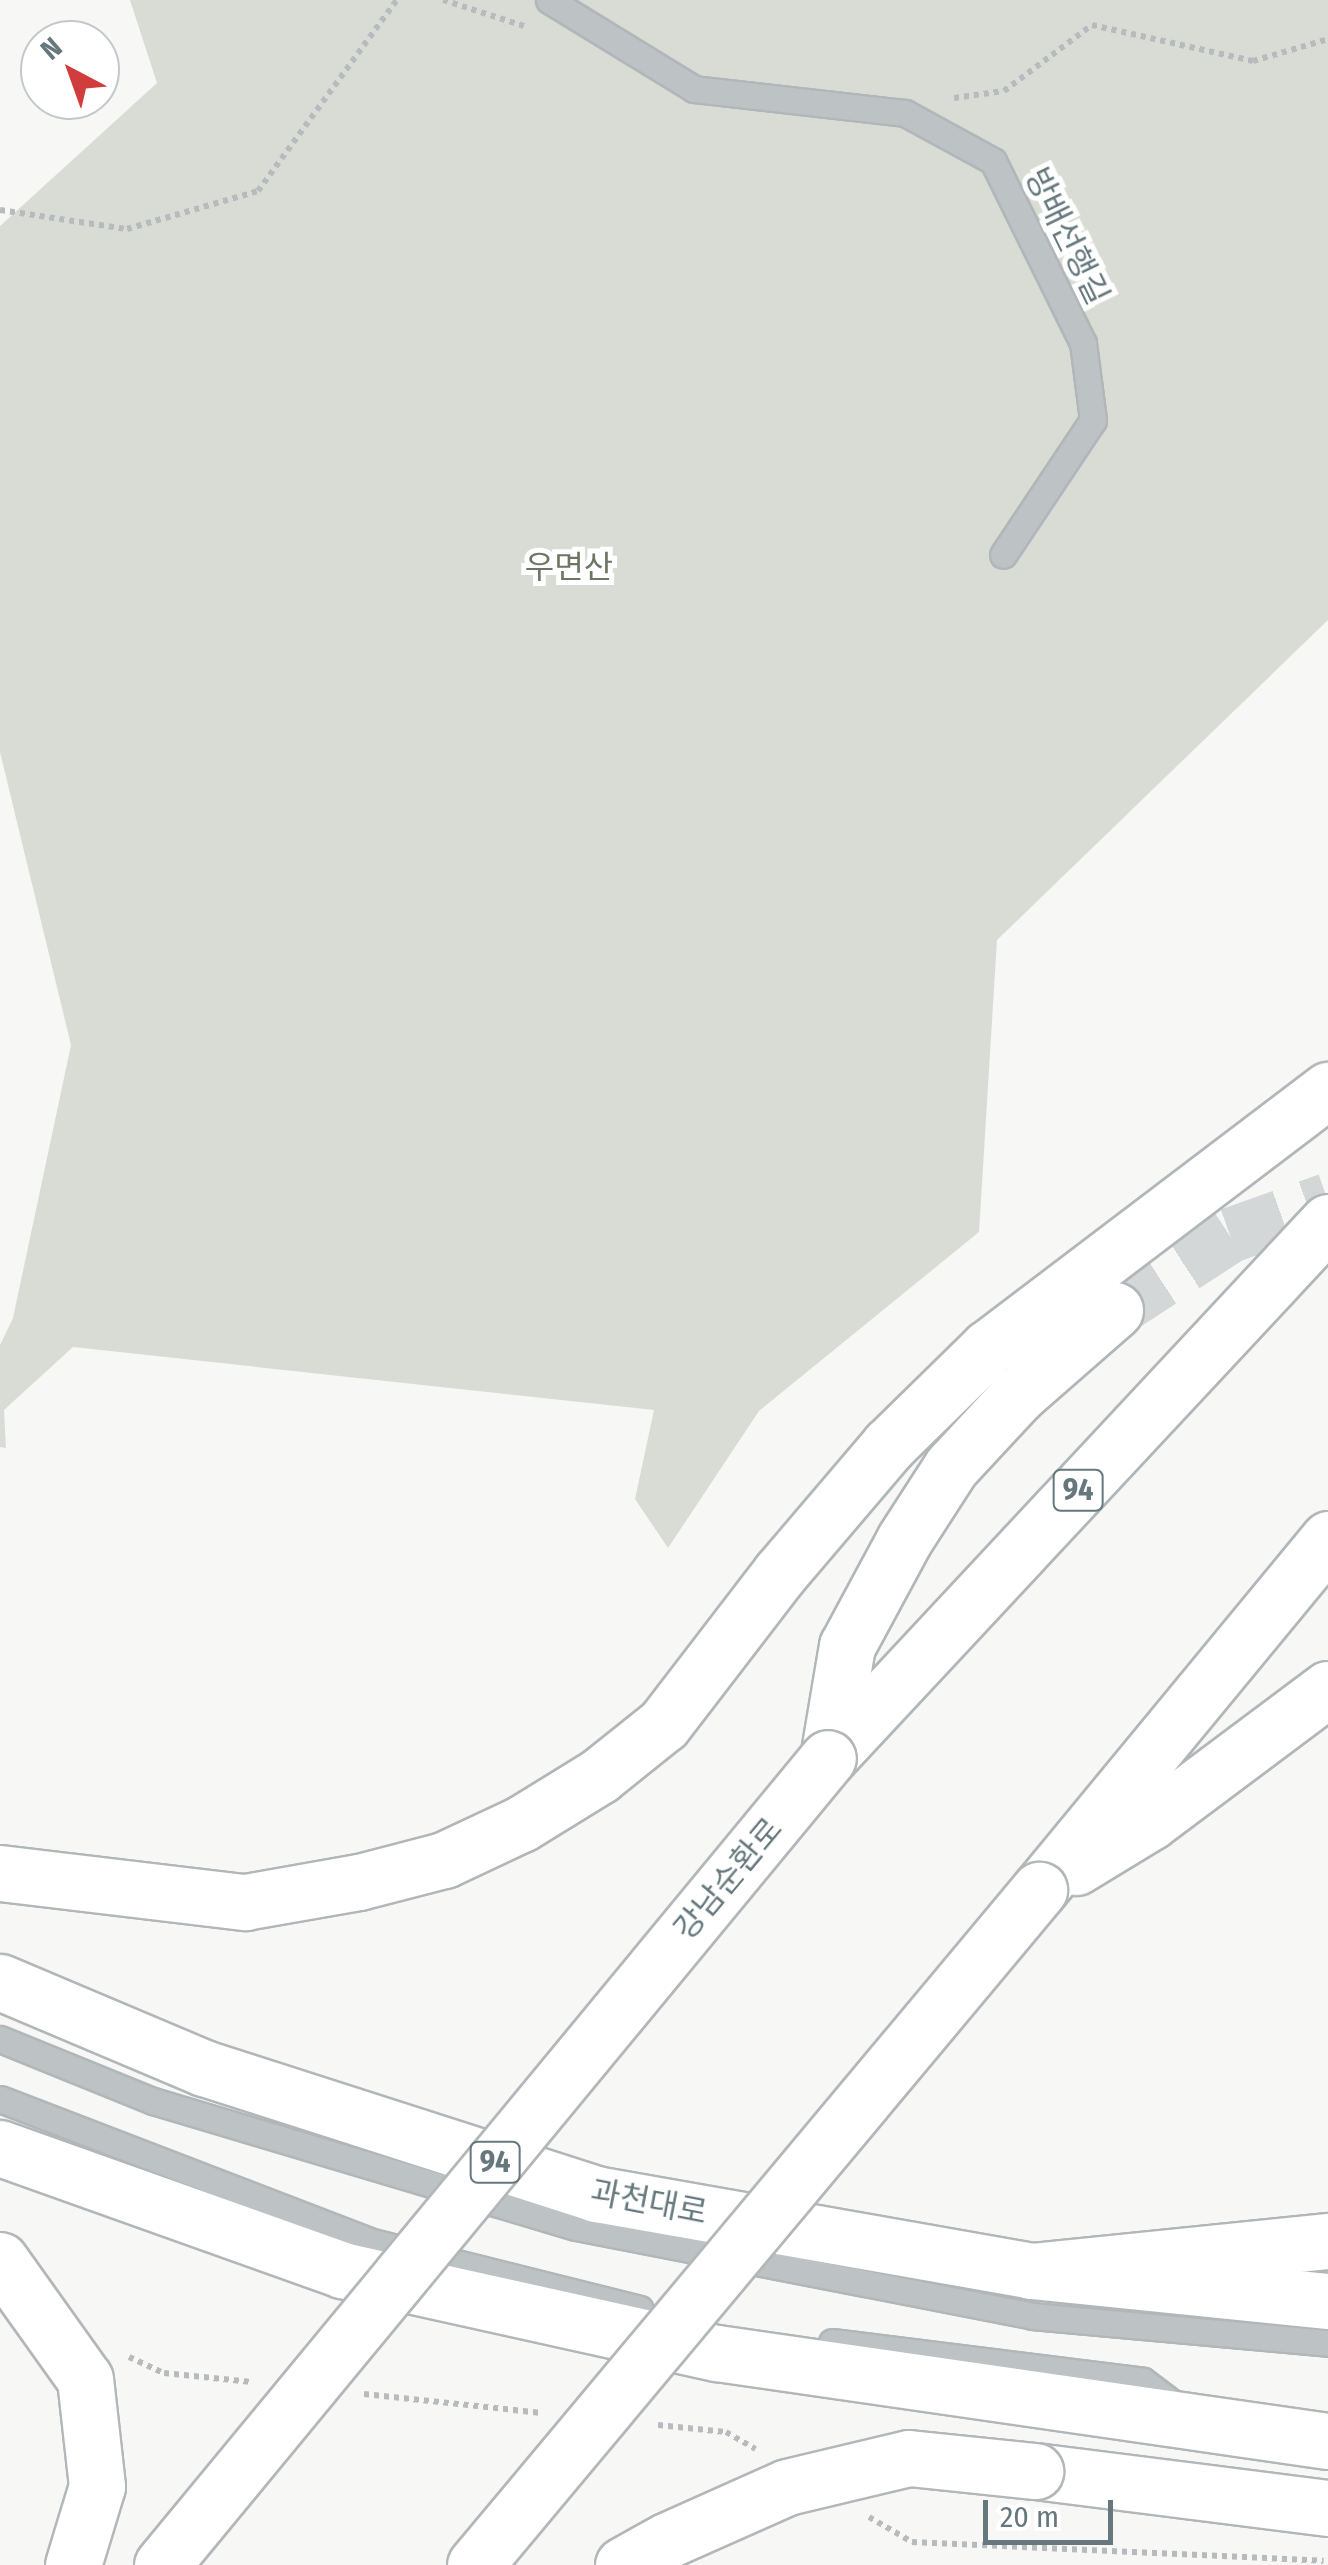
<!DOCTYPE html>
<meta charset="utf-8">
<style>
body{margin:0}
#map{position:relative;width:1328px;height:2565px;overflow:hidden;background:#f7f7f5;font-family:"Fira Sans Condensed","Noto Sans KR",sans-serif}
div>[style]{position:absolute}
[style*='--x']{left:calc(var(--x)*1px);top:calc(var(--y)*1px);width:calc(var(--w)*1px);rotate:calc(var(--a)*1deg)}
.green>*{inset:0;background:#d9dcd5}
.trunk-tunnel>*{height:55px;margin-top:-27.5px;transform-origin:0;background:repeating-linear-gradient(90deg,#d3d7d7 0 55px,transparent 0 83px)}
.path>*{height:6px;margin-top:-3px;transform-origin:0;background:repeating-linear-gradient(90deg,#b7bbbd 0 5px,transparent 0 10px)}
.roads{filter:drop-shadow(2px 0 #b1b7b9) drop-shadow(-2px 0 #b1b7b9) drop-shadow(0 2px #b1b7b9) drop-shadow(0 -2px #b1b7b9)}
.service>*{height:25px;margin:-12.5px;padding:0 12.5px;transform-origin:12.5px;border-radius:12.5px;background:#bdc2c4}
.primary>*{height:55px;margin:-27.5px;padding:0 27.5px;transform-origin:27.5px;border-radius:27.5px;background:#fff}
.trunk>*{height:55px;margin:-27.5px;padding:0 27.5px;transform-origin:27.5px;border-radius:27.5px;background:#fff}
.bridges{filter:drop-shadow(2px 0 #b3b7b9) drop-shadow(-2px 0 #b3b7b9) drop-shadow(0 2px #b3b7b9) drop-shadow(0 -2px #b3b7b9)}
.trunk-bridge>*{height:55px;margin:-27.5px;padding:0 27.5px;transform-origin:27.5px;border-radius:27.5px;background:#fff}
span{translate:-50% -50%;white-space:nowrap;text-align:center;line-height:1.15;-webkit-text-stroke:10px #fff;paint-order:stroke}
.shield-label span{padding:2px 8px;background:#fff;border:2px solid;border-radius:8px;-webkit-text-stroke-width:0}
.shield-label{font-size:30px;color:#66787d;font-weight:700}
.street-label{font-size:32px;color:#66787d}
.park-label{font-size:32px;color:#6b7664}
.north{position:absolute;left:20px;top:20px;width:100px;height:100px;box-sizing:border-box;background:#fff;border:2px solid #c2c9cb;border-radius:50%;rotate:319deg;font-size:28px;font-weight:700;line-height:40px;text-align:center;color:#66787d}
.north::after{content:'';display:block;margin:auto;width:35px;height:45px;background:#d13c3c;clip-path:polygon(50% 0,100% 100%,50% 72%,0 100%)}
.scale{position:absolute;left:983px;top:2500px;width:130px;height:45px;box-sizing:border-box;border:5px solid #66787d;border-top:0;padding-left:12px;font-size:30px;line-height:35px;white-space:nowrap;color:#66787d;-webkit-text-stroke:8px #fff;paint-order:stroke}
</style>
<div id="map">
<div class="green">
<div style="clip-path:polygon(130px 0,1328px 0,1328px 620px,997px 940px,979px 1232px,759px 1411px,668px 1548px,635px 1499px,654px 1410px,73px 1347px,4px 1410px,6px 1448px,0 1447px,0 1345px,13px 1318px,71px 1045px,0 752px,0 226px,157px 83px)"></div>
</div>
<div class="trunk-tunnel">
<div style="--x:1115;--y:1310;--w:137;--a:-33.1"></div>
<div style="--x:1230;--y:1235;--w:104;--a:-19.7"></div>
</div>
<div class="path">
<div style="--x:443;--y:0;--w:88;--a:17.8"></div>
<div style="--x:954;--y:98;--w:50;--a:-8"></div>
<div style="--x:1004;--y:91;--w:110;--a:-36.9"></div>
<div style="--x:1092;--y:25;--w:165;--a:12.6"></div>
<div style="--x:1253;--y:61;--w:78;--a:-16.3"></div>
<div style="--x:0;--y:210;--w:128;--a:8.5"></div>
<div style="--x:127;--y:229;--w:136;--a:-16.2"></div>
<div style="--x:258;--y:191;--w:236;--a:-54"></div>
<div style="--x:129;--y:2357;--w:38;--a:25"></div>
<div style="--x:164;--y:2373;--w:88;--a:5.8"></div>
<div style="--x:364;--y:2394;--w:178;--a:6.1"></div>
<div style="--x:658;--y:2425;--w:68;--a:5.9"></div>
<div style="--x:726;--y:2432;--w:34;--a:30"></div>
<div style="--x:869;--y:2517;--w:50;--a:30.2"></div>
<div style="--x:912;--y:2542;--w:412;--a:2.6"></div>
</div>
<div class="roads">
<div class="service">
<div style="--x:549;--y:0;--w:170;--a:31.5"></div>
<div style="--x:694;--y:89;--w:212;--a:6.5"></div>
<div style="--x:905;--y:113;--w:100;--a:28.6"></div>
<div style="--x:993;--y:161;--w:203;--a:63.7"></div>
<div style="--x:1083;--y:343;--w:78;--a:82.6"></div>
<div style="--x:1093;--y:420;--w:162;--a:123.7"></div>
<div style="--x:0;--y:2039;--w:165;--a:22.1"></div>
<div style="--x:153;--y:2101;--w:441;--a:16.6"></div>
<div style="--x:576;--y:2227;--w:465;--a:11"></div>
<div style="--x:1032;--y:2316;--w:297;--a:5.2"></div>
<div style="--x:0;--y:2099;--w:395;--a:21"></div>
<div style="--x:369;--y:2241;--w:279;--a:14.1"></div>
<div style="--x:832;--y:2342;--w:313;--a:7.1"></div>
<div style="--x:1143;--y:2381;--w:46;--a:37.1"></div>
</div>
<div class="primary">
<div style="--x:0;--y:1982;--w:221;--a:22.9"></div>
<div style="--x:204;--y:2068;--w:412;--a:17.8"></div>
<div style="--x:596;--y:2194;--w:442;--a:10"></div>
<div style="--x:1031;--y:2271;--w:299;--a:5.8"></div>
<div style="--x:0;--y:2148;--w:363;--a:19.6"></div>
<div style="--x:342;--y:2270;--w:384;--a:12.5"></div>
<div style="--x:717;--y:2353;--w:617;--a:8.2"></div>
</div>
<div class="trunk">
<div style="--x:828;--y:1758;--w:733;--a:-46.99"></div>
<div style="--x:828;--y:1758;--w:114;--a:-80.4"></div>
<div style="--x:847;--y:1646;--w:120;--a:-61.7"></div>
<div style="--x:904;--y:1540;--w:87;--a:-57.2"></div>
<div style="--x:951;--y:1467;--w:98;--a:-47.1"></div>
<div style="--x:1018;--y:1395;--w:129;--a:-41.2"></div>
<div style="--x:1076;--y:1867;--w:87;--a:-31.3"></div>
<div style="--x:1150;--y:1822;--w:222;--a:-36.8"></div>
<div style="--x:0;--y:1873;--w:247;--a:6.8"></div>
<div style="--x:245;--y:1902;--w:116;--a:-10"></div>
<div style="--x:359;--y:1882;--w:88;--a:-14.5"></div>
<div style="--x:444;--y:1860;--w:85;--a:-25.1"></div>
<div style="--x:521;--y:1824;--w:92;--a:-31.6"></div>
<div style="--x:599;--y:1776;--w:83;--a:-38.7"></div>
<div style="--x:664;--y:1724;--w:190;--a:-52.5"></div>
<div style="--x:780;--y:1573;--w:168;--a:-49.6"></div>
<div style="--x:889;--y:1445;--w:139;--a:-44.4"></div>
<div style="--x:988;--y:1348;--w:427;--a:-37.2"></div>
<div style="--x:1039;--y:1890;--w:455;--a:-50.5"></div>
<div style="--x:1031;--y:2271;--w:299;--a:-5.8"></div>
<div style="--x:1035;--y:2471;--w:295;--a:7.2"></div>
</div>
</div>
<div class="bridges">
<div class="trunk-bridge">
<div style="--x:0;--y:2260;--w:146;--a:54.5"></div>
<div style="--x:85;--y:2379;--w:108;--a:83.6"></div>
<div style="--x:97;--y:2486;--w:83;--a:106.9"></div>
<div style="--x:162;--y:2565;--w:1046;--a:-50.47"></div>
<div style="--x:475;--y:2565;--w:880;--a:-50.12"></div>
<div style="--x:623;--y:2565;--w:51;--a:-29.1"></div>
<div style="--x:668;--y:2540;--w:130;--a:-24"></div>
<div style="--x:787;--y:2487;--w:125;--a:-13.4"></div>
<div style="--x:909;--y:2458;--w:127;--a:5.9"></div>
</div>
</div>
<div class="shield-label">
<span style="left:1078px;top:1490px">94</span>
<span style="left:495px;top:2162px">94</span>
</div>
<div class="street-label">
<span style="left:1067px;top:236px;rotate:64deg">방배선행길</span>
<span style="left:728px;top:1879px;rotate:-50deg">강남순환로</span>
<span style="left:649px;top:2202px;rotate:11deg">과천대로</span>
</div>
<div class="park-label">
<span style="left:569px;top:567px">우면산</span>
</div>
<div class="north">N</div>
<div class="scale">20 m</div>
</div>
